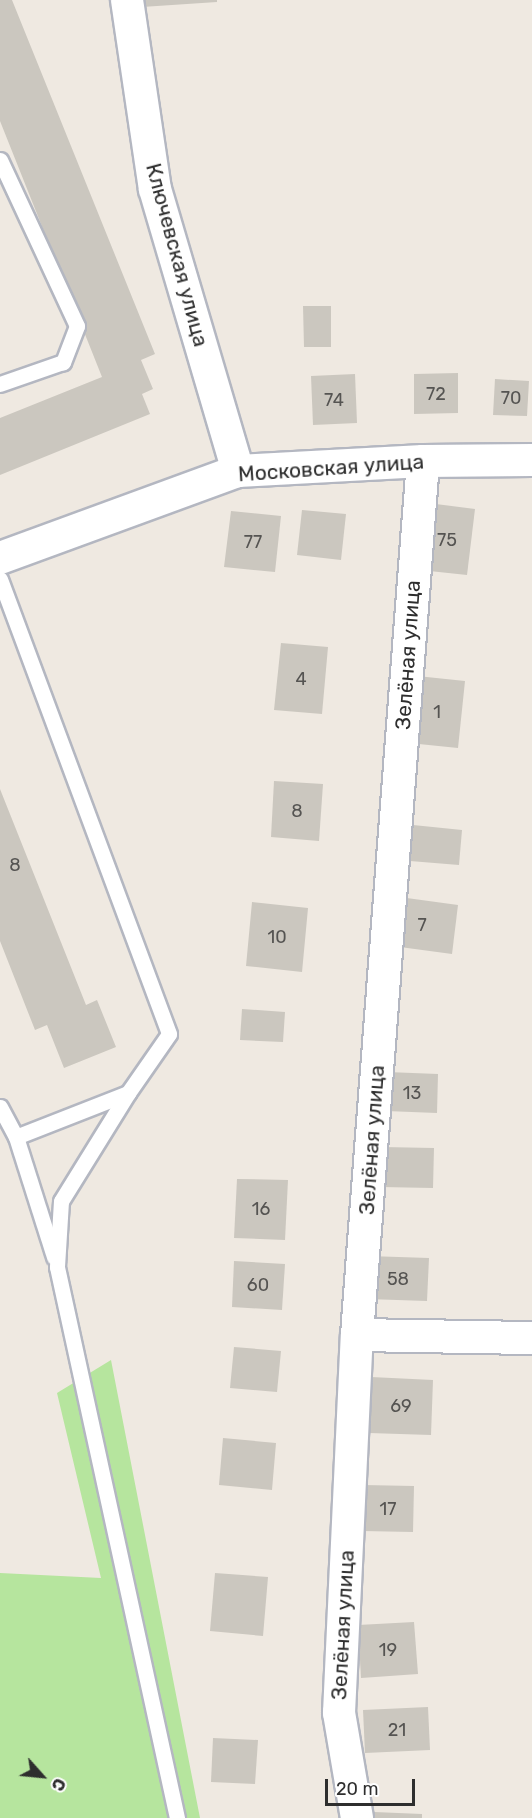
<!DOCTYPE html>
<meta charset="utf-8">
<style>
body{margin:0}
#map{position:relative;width:532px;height:1818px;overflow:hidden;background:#efe9e1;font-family:Rubik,sans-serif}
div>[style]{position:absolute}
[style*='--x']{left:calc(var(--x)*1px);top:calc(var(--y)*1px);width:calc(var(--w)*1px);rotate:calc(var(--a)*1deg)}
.green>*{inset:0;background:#b6e59e}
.building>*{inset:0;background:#cbc7bf}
.roads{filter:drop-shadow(2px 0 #b4b7c1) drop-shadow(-2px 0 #b4b7c1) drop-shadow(0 2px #b4b7c1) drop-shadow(0 -2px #b4b7c1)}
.service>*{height:15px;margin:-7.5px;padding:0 7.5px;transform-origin:7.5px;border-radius:7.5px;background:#fff}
.minor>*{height:32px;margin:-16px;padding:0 16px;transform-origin:16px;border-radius:16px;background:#fff}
span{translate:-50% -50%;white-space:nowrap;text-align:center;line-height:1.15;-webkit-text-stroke:4.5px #fff;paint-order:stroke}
.number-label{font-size:18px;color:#555452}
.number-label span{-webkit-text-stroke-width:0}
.street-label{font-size:21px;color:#2e2e2e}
.north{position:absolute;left:12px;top:1746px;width:60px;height:60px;-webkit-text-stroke:4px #fff;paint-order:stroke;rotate:117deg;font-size:16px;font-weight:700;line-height:24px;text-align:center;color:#2e2e2e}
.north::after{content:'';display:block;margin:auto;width:21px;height:27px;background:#2e2e2e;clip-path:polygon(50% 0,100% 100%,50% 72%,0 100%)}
.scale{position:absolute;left:325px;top:1779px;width:90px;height:27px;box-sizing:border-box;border:3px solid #2e2e2e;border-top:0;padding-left:8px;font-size:18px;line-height:21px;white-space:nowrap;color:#2e2e2e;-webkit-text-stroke:4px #fff;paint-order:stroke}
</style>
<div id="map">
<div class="green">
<div style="clip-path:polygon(111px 1360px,200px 1818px,0 1818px,0 1573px,101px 1578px,57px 1393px)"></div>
</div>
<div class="building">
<div style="clip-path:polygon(0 0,12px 0,155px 354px,141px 360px,153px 389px,142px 394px,150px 414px,0 475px,0 418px,102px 377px,0 121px)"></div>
<div style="clip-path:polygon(126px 0,217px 0,217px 2px,127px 8px)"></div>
<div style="clip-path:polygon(303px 306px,331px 306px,331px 347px,304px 347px)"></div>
<div style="clip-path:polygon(458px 373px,458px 413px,414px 414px,414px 374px)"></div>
<div style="clip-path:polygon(355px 374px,357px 423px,313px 425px,311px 376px)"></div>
<div style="clip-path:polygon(495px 379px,529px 381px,527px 416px,493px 415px)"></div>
<div style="clip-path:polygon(428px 503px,475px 509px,467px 575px,420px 570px)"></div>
<div style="clip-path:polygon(302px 510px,346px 514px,341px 560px,297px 555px)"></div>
<div style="clip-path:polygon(231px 511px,281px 516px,275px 572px,224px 567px)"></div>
<div style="clip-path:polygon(281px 643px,328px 647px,322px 714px,274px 710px)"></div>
<div style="clip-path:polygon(417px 676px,465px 681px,458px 748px,409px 743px)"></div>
<div style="clip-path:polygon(274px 781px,323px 784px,319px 841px,271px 837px)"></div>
<div style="clip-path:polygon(0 789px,86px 1005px,97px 1000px,116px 1047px,64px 1068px,47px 1025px,35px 1030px,0 941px)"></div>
<div style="clip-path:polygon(413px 825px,462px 830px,459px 865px,410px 861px)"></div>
<div style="clip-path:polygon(392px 896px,458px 905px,452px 954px,385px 945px)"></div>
<div style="clip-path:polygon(252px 902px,308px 908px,302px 972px,246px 966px)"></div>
<div style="clip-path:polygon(242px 1009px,285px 1012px,283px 1042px,240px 1040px)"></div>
<div style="clip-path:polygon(387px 1072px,438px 1074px,437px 1113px,386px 1111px)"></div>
<div style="clip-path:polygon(382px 1147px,434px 1148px,433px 1188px,381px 1187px)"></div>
<div style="clip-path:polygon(237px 1179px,288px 1180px,285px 1240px,234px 1238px)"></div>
<div style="clip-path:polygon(368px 1256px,429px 1258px,427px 1301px,367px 1299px)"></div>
<div style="clip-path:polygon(234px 1261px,285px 1264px,282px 1310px,232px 1307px)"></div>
<div style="clip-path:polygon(234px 1347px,281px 1351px,277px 1392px,230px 1388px)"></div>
<div style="clip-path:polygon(371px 1377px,433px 1380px,431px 1435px,369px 1433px)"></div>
<div style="clip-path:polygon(223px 1438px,276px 1443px,272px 1490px,219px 1485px)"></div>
<div style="clip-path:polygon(363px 1485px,414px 1486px,413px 1532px,362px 1531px)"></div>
<div style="clip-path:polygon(215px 1573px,268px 1577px,263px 1636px,210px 1631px)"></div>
<div style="clip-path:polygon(414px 1622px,418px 1674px,361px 1678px,358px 1625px)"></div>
<div style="clip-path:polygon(428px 1707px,430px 1750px,365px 1753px,363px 1710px)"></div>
<div style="clip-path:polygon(213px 1738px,258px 1740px,255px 1784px,211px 1782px)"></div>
<div style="clip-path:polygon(374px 1812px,422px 1814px,422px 1818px,373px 1818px)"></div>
</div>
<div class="roads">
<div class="service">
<div style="--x:0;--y:160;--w:183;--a:65.1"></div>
<div style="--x:77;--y:326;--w:39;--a:111"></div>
<div style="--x:63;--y:362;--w:67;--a:160.8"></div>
<div style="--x:0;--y:579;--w:485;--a:69.6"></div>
<div style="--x:169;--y:1034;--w:72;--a:124.8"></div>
<div style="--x:128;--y:1093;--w:120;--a:158.6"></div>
<div style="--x:16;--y:1137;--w:34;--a:-118"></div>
<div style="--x:128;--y:1093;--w:127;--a:121.8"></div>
<div style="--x:61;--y:1201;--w:66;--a:93.5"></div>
<div style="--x:57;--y:1267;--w:564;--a:77.71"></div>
<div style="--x:16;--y:1137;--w:126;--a:72.4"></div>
</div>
<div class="minor">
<div style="--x:127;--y:0;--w:191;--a:81.6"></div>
<div style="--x:155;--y:189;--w:294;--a:73.6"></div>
<div style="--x:0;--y:558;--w:253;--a:-20.1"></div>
<div style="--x:238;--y:471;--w:185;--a:-3.1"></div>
<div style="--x:423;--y:461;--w:109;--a:-0.5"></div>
<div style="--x:357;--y:1335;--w:175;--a:1"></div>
<div style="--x:357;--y:1818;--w:107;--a:-99.7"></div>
<div style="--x:339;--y:1713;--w:378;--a:-87.3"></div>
<div style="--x:357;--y:1335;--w:876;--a:-85.68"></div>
</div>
</div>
<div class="number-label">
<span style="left:436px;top:394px">72</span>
<span style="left:511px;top:398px">70</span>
<span style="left:334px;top:400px">74</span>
<span style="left:447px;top:540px">75</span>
<span style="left:253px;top:542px">77</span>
<span style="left:301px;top:679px">4</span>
<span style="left:437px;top:712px">1</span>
<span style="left:297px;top:811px">8</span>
<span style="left:15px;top:865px">8</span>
<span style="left:422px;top:925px">7</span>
<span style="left:277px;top:937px">10</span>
<span style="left:412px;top:1093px">13</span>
<span style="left:261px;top:1209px">16</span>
<span style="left:398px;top:1279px">58</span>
<span style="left:258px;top:1285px">60</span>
<span style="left:401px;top:1406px">69</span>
<span style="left:388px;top:1509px">17</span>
<span style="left:388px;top:1650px">19</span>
<span style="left:397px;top:1730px">21</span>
</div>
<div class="street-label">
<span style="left:177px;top:255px;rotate:75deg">Ключевская улица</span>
<span style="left:331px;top:468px;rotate:-4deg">Московская улица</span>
<span style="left:408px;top:655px;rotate:-86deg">Зелёная улица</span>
<span style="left:372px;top:1140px;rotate:-86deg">Зелёная улица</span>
<span style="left:343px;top:1625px;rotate:-87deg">Зелёная улица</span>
</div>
<div class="north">С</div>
<div class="scale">20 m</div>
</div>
